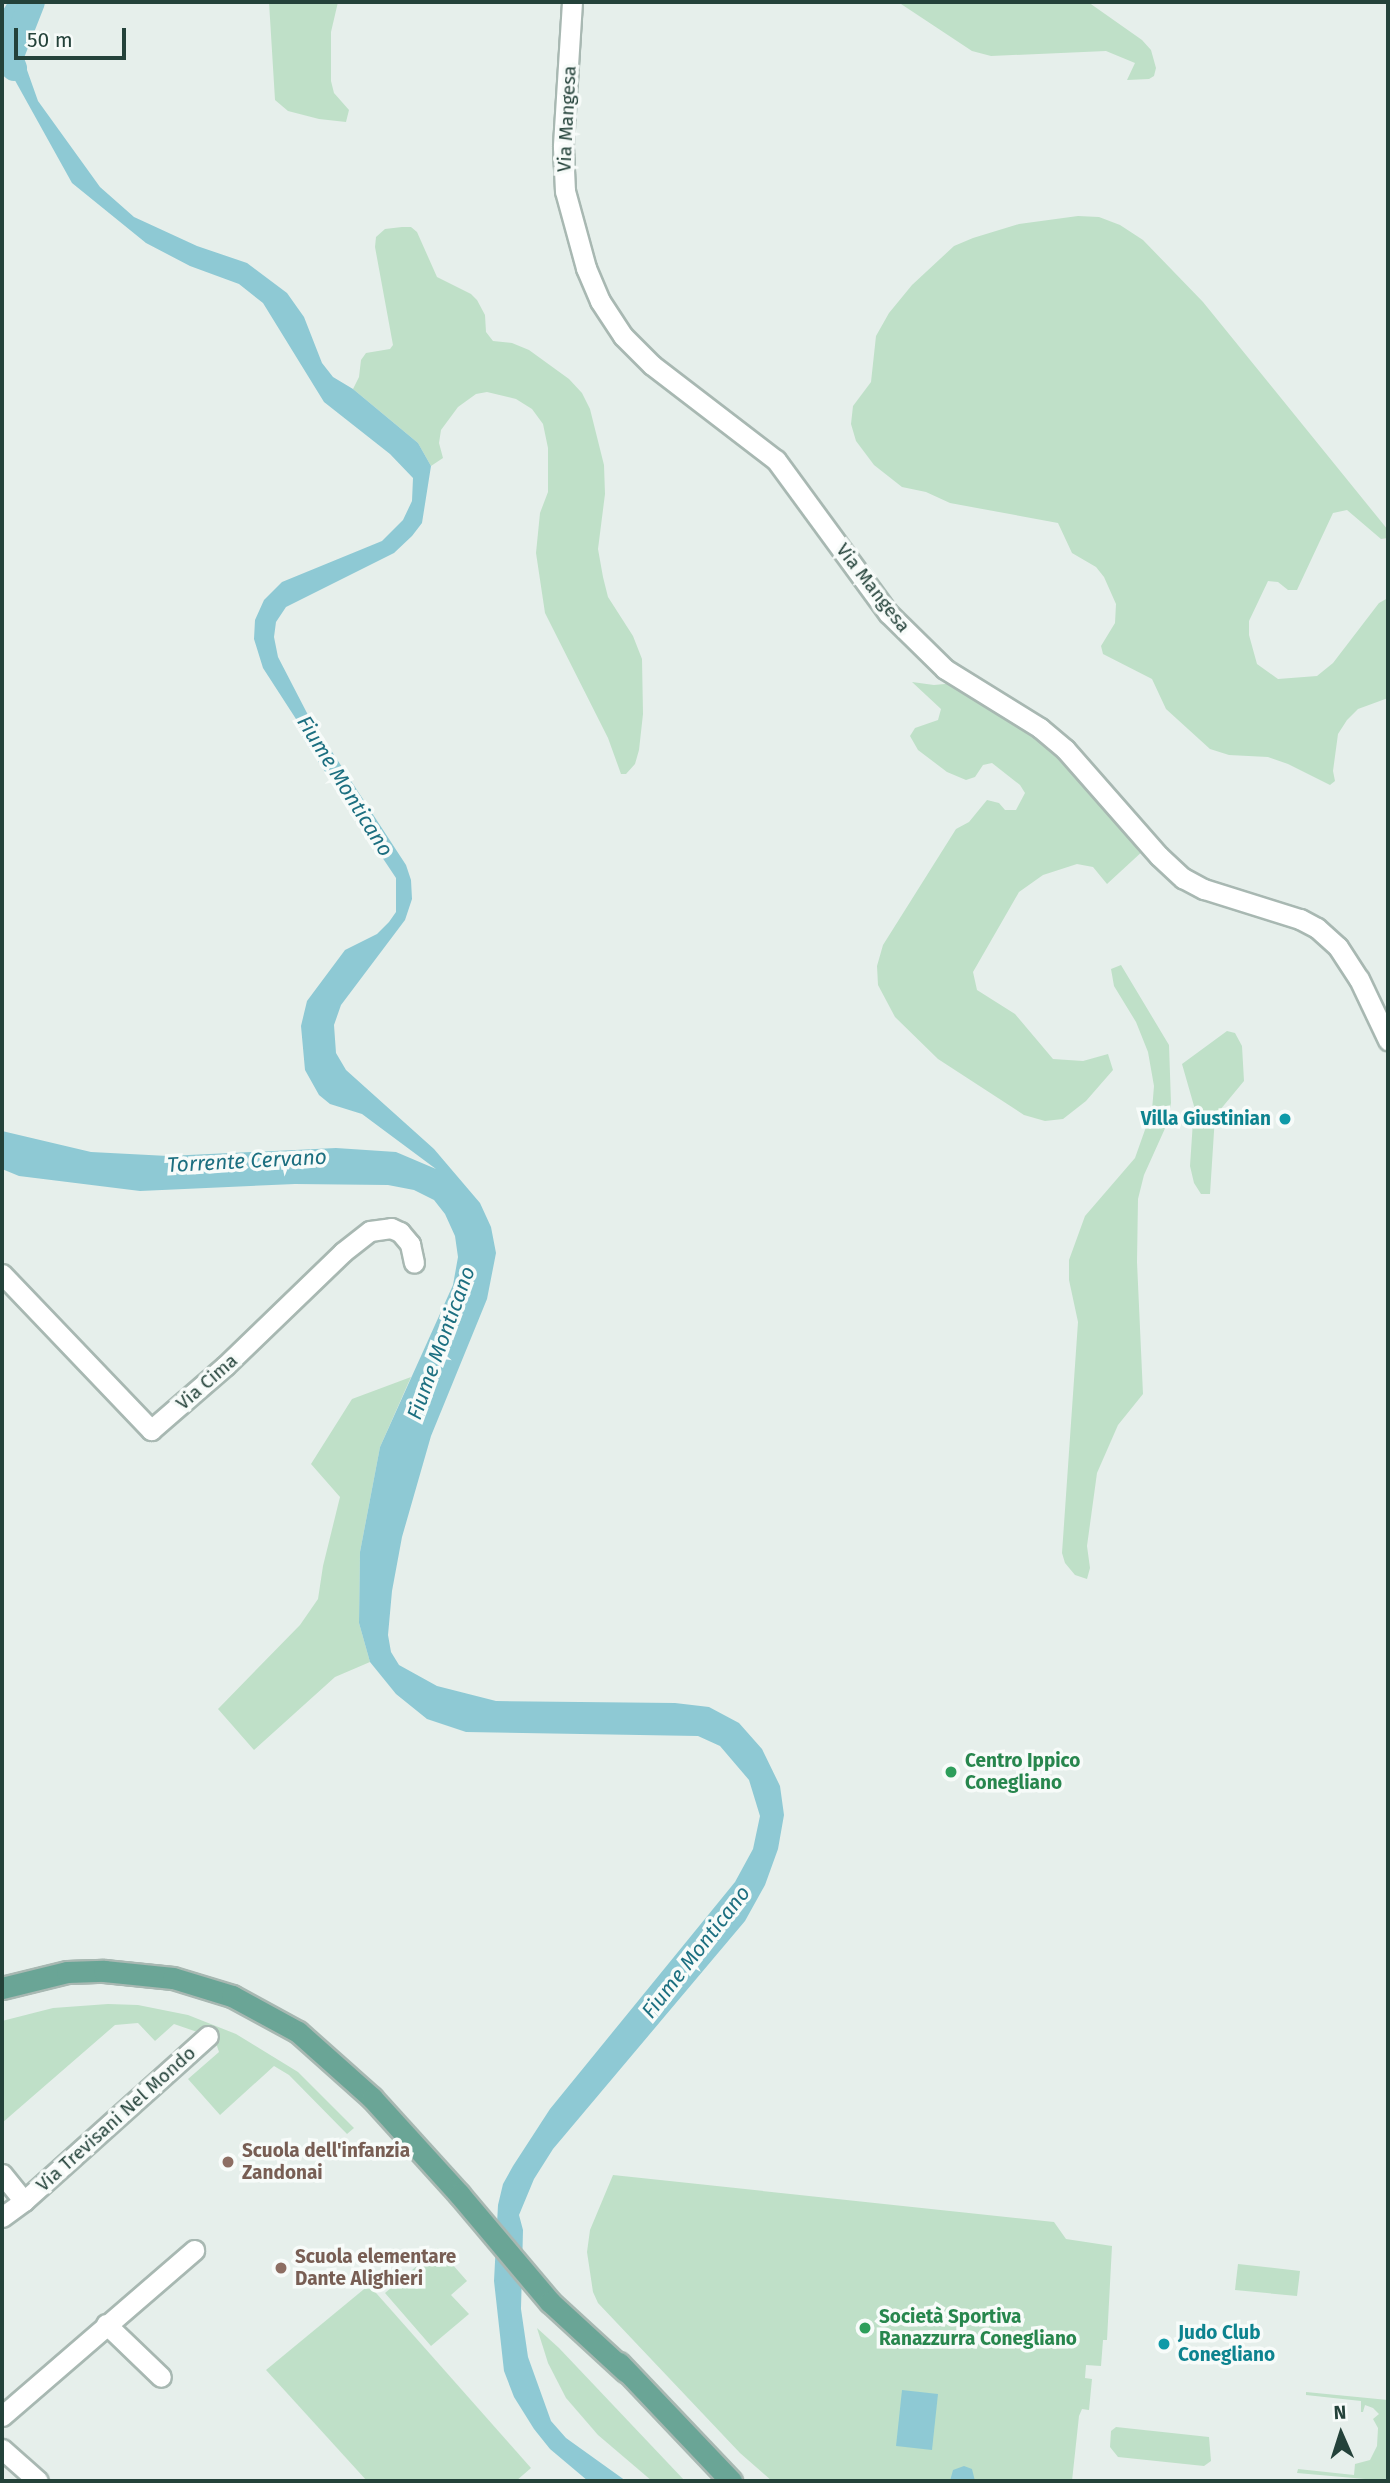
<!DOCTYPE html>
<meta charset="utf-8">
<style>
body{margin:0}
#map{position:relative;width:1390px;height:2483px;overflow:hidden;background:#e6efeb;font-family:"Fira Sans",sans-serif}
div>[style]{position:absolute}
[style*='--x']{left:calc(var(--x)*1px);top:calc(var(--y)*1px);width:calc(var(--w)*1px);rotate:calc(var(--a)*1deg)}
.green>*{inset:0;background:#bfe0c8}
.water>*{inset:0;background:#8ec9d4}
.river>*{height:26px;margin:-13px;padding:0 13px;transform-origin:13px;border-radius:13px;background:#8ec9d4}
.roads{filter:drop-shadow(2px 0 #a8b8b2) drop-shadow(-2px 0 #a8b8b2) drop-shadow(0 2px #a8b8b2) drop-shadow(0 -2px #a8b8b2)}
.minor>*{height:19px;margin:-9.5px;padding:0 9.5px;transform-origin:9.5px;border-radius:9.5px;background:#fff}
.major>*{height:21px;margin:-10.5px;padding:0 10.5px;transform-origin:10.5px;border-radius:10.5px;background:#6aa596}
.dots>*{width:19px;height:19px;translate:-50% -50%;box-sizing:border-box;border:4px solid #f7fbf9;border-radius:50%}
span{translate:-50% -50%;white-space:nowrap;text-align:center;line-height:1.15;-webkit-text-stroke:7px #f7fbf9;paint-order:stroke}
.street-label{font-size:19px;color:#24423a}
.culture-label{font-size:19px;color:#0d838f;font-weight:700}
.right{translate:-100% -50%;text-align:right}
.left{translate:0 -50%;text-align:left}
.leisure-label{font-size:19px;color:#27864d;font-weight:700}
.education-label{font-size:19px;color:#785e54;font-weight:700}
.water-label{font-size:21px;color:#1c6f80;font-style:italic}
.frame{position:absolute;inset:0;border:4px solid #24423a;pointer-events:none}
.north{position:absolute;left:1306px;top:2399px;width:70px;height:70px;-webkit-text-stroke:5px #f7fbf9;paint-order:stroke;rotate:357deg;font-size:19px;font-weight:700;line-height:28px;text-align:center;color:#24423a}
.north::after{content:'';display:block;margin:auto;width:24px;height:32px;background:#24423a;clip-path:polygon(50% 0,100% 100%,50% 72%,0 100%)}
.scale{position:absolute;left:14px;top:28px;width:112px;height:32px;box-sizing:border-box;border:4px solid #24423a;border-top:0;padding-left:9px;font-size:21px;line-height:24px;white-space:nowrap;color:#24423a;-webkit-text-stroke:5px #f7fbf9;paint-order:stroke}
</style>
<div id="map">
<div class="green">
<div style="clip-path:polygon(269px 2px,338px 2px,331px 32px,331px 81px,334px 93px,349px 110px,346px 122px,319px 119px,288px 111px,275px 100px)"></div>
<div style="clip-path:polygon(898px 2px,1088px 2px,1142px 40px,1151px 50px,1156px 68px,1154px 76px,1149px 79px,1127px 80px,1135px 63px,1106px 51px,991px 56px,972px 51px)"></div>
<div style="clip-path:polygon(1078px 216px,1099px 217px,1120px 225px,1143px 240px,1203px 302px,1388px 530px,1388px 538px,1381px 539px,1347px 510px,1333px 513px,1297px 590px,1288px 590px,1278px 582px,1268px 581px,1249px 621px,1249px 635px,1257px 664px,1278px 679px,1317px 676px,1333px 663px,1379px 603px,1388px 598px,1388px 698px,1358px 709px,1347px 720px,1338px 734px,1333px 771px,1335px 781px,1330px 785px,1288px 764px,1268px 757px,1229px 755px,1210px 749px,1166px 709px,1152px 679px,1103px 654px,1101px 646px,1115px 623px,1116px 604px,1104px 577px,1096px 567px,1072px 553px,1058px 523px,950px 503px,926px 492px,902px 487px,874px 465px,856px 441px,851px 424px,853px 406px,871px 382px,876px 336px,889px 313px,912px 285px,954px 246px,973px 238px,1019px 224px)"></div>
<div style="clip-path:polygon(402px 227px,411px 227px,417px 232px,437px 277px,471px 294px,477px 300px,485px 315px,486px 332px,493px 341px,512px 343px,529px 350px,569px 379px,582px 393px,590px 409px,604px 465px,605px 494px,598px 549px,603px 577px,608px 597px,633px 636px,642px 659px,643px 714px,639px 750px,635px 764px,626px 774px,621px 774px,608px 738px,545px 613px,536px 553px,540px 513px,548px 492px,548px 448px,543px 424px,532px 409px,516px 399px,487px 392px,476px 394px,458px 407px,441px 430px,439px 443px,443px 458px,431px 466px,418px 443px,353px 389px,359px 377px,361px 360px,366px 353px,390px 349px,393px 345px,375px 247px,376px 237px,385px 229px)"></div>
<div style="clip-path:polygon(912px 682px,934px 685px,955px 683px,1046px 742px,1145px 849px,1107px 884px,1093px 867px,1077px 864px,1043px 875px,1019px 892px,973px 972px,977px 990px,1015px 1014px,1053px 1059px,1083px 1061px,1108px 1054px,1113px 1070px,1086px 1101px,1063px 1119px,1045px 1121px,1024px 1115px,938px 1059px,895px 1017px,878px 985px,877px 966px,883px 945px,956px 829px,969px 822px,987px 800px,999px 803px,1005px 810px,1016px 810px,1025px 793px,1020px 785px,992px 763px,983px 765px,975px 777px,966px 780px,947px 772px,918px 750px,910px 736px,915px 728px,938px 720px,941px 709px)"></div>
<div style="clip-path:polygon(1121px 965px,1169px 1045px,1171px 1103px,1167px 1124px,1144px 1175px,1138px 1199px,1137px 1262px,1143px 1394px,1118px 1425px,1097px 1473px,1087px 1546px,1090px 1568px,1087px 1579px,1075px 1575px,1065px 1563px,1062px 1553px,1078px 1322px,1069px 1280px,1069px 1260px,1085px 1216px,1135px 1158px,1152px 1110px,1154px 1086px,1148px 1052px,1136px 1022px,1114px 986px,1111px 969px)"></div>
<div style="clip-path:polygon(1227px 1031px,1235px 1033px,1242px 1046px,1244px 1081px,1215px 1116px,1210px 1194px,1201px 1194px,1194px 1183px,1190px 1166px,1194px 1106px,1182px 1064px)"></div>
<div style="clip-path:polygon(411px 1377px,380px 1447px,360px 1552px,359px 1623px,370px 1662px,335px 1677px,254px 1750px,218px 1709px,300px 1625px,318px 1599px,323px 1566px,340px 1497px,311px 1464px,352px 1399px)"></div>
<div style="clip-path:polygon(108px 2004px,138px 2005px,188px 2015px,236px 2034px,298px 2072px,354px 2128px,347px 2134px,289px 2075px,274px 2066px,220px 2115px,188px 2079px,219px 2052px,217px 2046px,206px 2035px,174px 2024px,155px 2041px,138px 2023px,115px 2025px,2px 2123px,2px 2021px,53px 2008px)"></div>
<div style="clip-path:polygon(613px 2175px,1054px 2222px,1066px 2239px,1112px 2246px,1107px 2340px,1103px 2340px,1101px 2366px,1086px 2365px,1085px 2378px,1092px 2379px,1089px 2410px,1082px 2409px,1079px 2416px,1072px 2481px,772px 2481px,740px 2453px,598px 2303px,593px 2292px,587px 2252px,590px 2230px)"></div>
<div style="clip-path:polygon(438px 2248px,467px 2281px,451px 2295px,469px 2314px,431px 2346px,385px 2293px)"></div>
<div style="clip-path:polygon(1238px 2264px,1300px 2271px,1297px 2296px,1235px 2290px)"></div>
<div style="clip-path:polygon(369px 2285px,531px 2468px,516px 2481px,367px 2481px,266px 2370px)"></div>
<div style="clip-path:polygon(537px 2328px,559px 2348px,685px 2481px,652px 2481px,598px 2435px,566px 2398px,548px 2363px)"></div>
<div style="clip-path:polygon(1306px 2392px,1388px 2400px,1388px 2481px,1297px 2473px,1298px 2469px,1354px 2475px,1355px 2464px,1370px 2460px,1377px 2446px,1378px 2428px,1373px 2419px,1379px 2414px,1373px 2408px,1365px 2405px,1363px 2412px,1361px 2412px,1361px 2401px,1306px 2395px)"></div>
<div style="clip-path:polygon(1116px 2427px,1209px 2437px,1211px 2461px,1204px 2466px,1118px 2457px,1110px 2447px,1111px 2431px)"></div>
</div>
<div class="water">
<div style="clip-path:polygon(8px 2px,26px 2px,18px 25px,21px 53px,38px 101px,100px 187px,134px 217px,197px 246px,247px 263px,287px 293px,304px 317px,322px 363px,333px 377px,353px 389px,418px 443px,431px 466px,422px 523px,412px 536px,394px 553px,286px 607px,276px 622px,274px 637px,278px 657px,308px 715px,406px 865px,411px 880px,412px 899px,405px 920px,341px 1005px,334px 1025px,336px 1053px,346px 1070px,434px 1149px,480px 1203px,491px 1227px,496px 1253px,487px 1299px,431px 1436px,402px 1537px,392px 1591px,388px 1635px,391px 1652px,399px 1665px,437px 1686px,496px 1701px,675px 1703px,709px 1707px,739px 1723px,762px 1749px,780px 1786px,784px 1815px,778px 1849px,765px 1885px,745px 1921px,553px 2149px,534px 2179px,519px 2215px,523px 2230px,521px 2309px,528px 2357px,551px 2421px,566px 2438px,626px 2481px,588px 2481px,550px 2449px,534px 2429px,514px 2397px,504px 2371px,494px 2281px,498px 2205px,503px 2184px,513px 2166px,550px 2109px,735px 1882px,753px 1849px,760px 1816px,749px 1780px,720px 1746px,698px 1736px,466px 1732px,427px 1719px,396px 1694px,370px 1662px,359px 1623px,360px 1552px,380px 1447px,453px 1285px,458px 1257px,455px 1236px,445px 1214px,434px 1200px,414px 1190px,388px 1185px,295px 1184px,140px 1191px,19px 1176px,2px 1169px,2px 1131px,91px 1152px,168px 1156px,336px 1148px,396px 1152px,436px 1169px,362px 1114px,330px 1104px,319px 1095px,305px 1070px,301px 1026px,307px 1001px,345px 950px,377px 934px,389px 922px,396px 912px,396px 878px,304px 740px,296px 719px,263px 668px,254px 639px,255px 620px,264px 600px,282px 582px,382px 541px,403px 520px,412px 501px,413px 478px,390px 454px,324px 402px,263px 303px,239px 284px,190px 266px,146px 243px,72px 183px,7px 66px,2px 49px,2px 12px)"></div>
<div style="clip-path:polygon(902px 2390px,938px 2394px,932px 2450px,896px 2446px)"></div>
<div style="clip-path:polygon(964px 2466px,972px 2469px,975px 2481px,950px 2481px,953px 2470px)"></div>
</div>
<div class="river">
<div style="--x:14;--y:68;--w:11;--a:-112"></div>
<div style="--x:10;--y:58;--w:60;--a:-68.6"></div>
</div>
<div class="roads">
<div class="minor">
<div style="--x:572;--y:2;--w:145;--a:93.6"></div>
<div style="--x:563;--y:147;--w:44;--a:87.4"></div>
<div style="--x:565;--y:191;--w:80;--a:74.7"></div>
<div style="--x:586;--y:268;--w:36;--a:67"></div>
<div style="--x:600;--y:301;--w:42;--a:56.7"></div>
<div style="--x:623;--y:336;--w:41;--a:45"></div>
<div style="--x:652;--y:365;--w:156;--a:37.5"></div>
<div style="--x:776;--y:460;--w:190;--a:53.8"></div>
<div style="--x:888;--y:613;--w:80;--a:44.5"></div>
<div style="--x:945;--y:669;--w:112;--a:31.8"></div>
<div style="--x:1040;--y:728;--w:33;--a:40"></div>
<div style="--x:1065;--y:749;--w:142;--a:48.7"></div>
<div style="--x:1159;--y:856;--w:33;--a:43"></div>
<div style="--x:1183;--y:878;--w:24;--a:28"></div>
<div style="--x:1204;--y:889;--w:101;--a:17.4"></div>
<div style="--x:1300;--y:919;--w:19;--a:28"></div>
<div style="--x:1317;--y:928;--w:28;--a:42"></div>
<div style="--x:1338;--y:947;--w:38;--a:57"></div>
<div style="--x:1359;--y:979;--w:68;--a:64.6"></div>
<div style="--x:2;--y:1274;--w:216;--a:46.3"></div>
<div style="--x:151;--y:1430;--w:98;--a:-40.9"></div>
<div style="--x:225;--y:1366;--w:164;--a:-44"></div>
<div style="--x:343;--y:1252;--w:34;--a:-38"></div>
<div style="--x:370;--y:1231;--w:21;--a:-8"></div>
<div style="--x:391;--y:1228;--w:10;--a:24"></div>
<div style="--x:400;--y:1232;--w:16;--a:50"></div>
<div style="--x:410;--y:1244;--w:19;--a:78"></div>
<div style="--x:2;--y:2174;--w:35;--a:51"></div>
<div style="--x:2;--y:2217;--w:27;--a:-36"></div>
<div style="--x:24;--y:2201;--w:247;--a:-41.9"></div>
<div style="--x:106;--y:2324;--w:76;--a:43.9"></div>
<div style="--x:2;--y:2416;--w:254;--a:-40.8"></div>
<div style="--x:2;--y:2449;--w:48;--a:41.6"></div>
</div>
<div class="major">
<div style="--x:2;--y:1988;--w:67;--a:-13.8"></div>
<div style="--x:67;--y:1972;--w:37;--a:-2"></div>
<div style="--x:104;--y:1971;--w:69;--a:5.8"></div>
<div style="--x:173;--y:1978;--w:62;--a:17"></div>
<div style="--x:232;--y:1996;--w:75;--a:28.6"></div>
<div style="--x:298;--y:2032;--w:99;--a:41.7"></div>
<div style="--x:372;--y:2098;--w:130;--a:47.8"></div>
<div style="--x:459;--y:2194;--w:141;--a:49.9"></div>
<div style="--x:550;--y:2302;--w:103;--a:42.6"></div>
<div style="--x:619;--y:2363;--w:163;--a:46.5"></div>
</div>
</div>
<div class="dots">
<div style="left:1285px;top:1119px;background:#0f9aa8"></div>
<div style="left:951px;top:1772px;background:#2e9e5b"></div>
<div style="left:228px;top:2162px;background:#8d6e63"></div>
<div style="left:281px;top:2268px;background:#8d6e63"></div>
<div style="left:865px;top:2328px;background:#2e9e5b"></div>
<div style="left:1164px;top:2344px;background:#0f9aa8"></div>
</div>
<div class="street-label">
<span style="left:567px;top:119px;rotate:-87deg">Via Mangesa</span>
<span style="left:873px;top:588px;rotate:52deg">Via Mangesa</span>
<span style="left:207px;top:1382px;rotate:-41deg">Via Cima</span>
<span style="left:116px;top:2119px;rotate:-42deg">Via Trevisani Nel Mondo</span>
</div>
<div class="culture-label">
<span class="right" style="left:1271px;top:1119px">Villa Giustinian</span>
<span class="left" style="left:1178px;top:2344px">Judo Club<br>Conegliano</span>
</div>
<div class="leisure-label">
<span class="left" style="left:965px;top:1772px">Centro Ippico<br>Conegliano</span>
<span class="left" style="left:879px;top:2328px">Società Sportiva<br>Ranazzurra Conegliano</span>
</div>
<div class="education-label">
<span class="left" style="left:242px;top:2162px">Scuola dell'infanzia<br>Zandonai</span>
<span class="left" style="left:295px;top:2268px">Scuola elementare<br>Dante Alighieri</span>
</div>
<div class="water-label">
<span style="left:345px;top:786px;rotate:58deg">Fiume Monticano</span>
<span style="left:247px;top:1161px;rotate:-3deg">Torrente Cervano</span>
<span style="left:441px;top:1343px;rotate:-70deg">Fiume Monticano</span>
<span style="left:696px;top:1952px;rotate:-52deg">Fiume Monticano</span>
</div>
<div class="frame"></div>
<div class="north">N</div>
<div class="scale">50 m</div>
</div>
